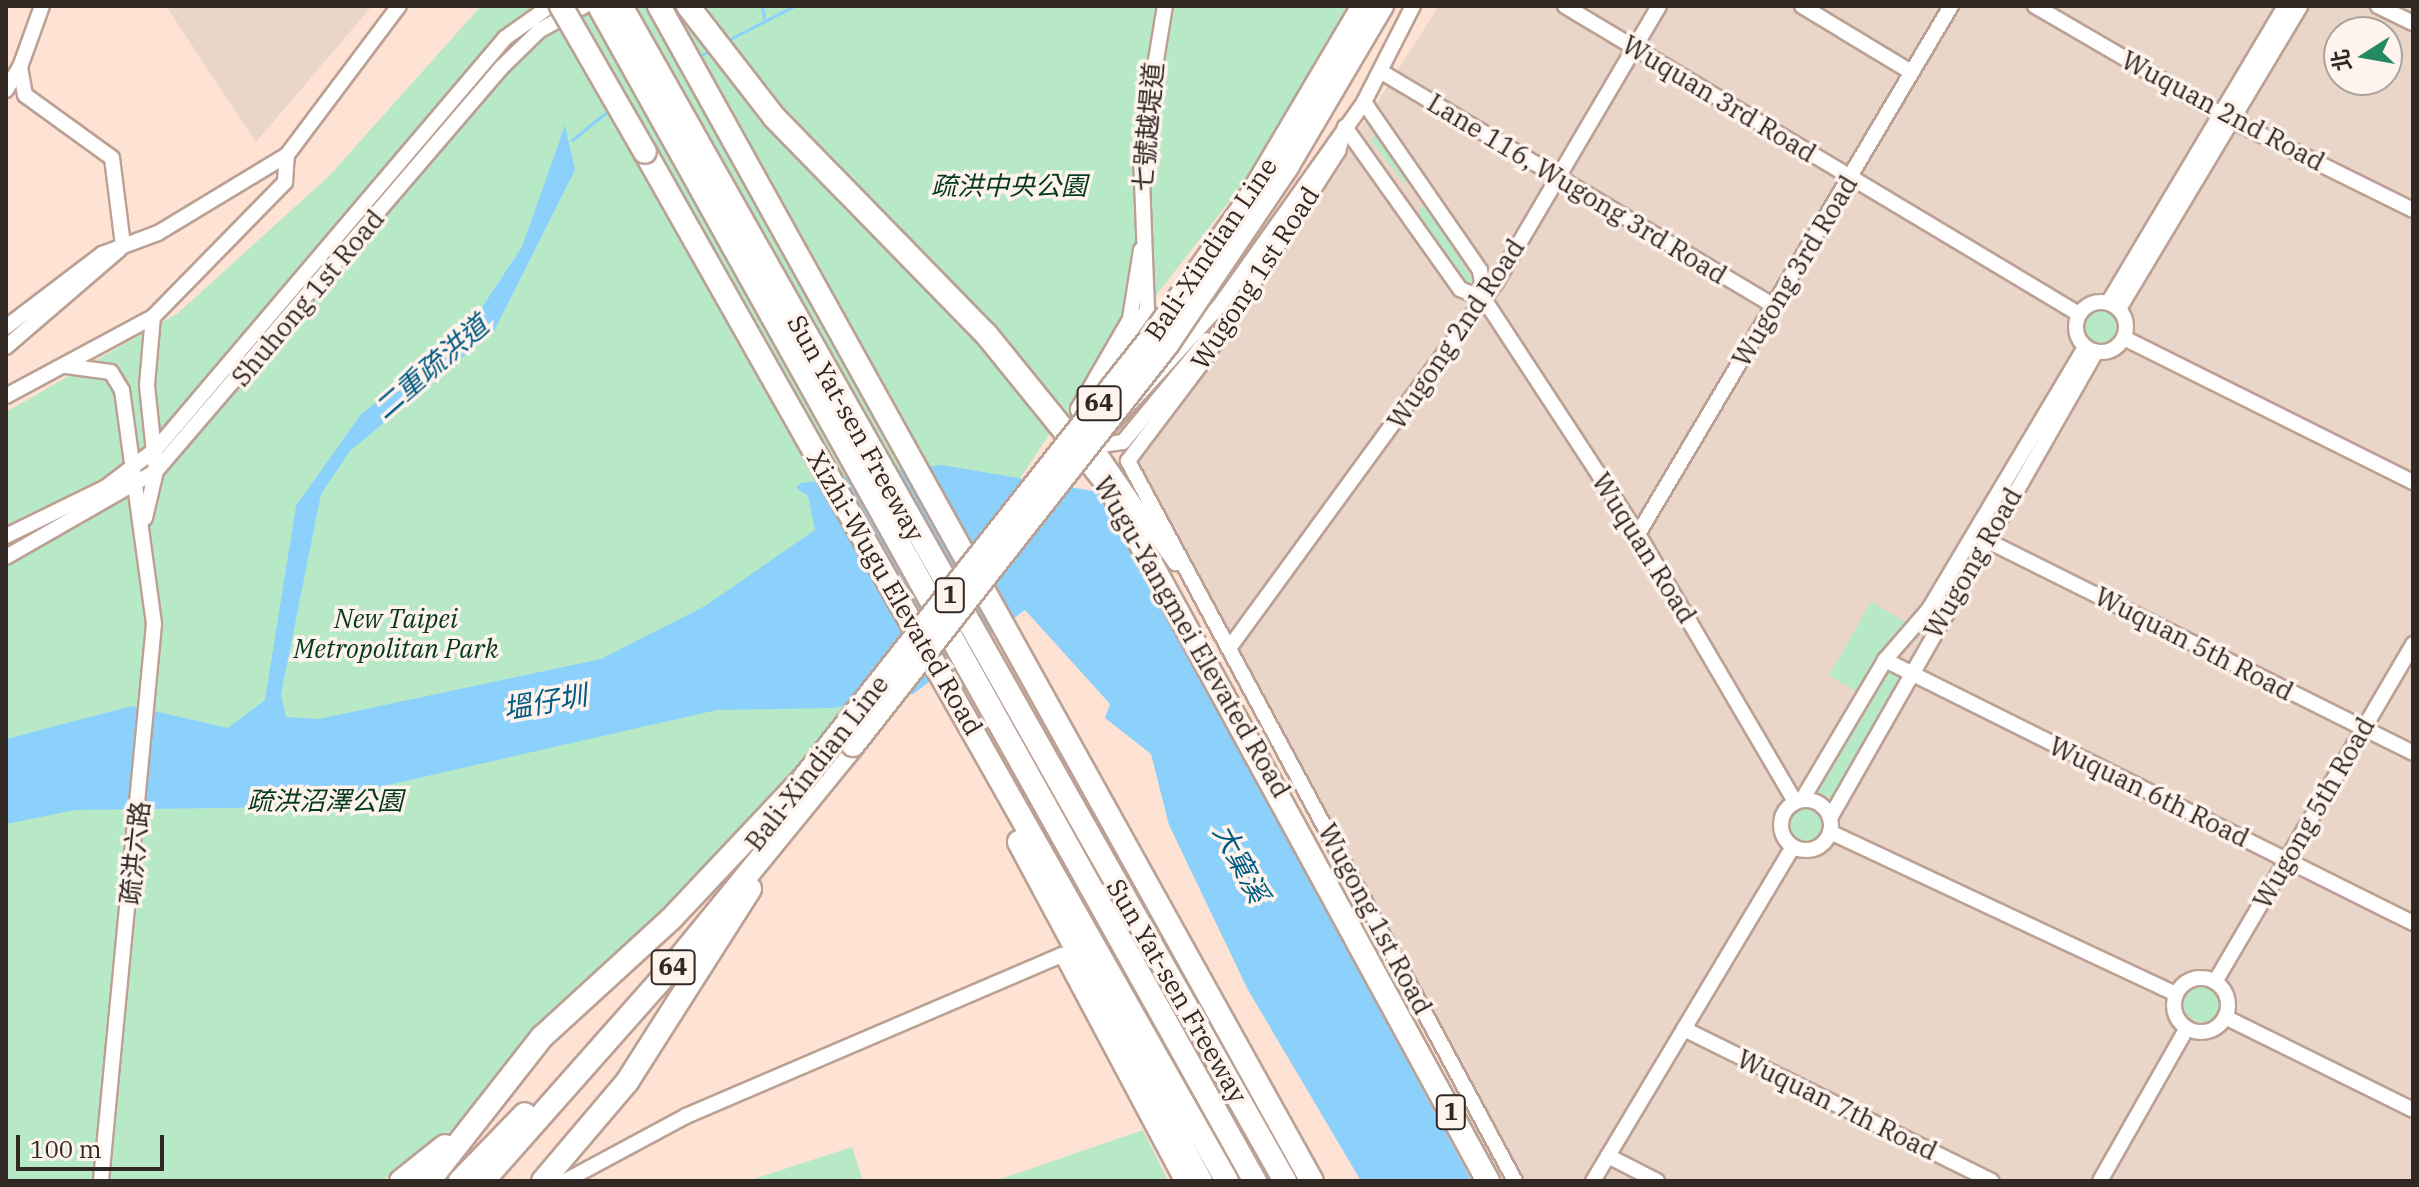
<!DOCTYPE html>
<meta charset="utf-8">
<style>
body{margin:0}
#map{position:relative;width:2419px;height:1187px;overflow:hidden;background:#fee2d4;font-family:"IBM Plex Serif","Noto Sans TC",serif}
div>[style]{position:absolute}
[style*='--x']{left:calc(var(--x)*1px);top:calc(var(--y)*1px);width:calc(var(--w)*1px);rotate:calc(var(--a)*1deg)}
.industrial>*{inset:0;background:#ead6c8}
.green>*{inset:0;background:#b8e9c7}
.round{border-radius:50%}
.water>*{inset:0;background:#8cd1fc}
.stream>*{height:3px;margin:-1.5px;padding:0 1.5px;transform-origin:1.5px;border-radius:1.5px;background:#8cd1fc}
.roads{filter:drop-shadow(2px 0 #bba194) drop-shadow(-2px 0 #bba194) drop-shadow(0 2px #bba194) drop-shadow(0 -2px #bba194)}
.minor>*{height:14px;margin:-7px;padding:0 7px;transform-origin:7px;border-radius:7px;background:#fff}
.minor>.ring{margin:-7px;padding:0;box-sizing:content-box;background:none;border:14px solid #fff;border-radius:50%}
.highway>*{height:22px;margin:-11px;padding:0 11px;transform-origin:11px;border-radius:11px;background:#fff}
.bridges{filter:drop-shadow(2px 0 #bba194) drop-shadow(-2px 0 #bba194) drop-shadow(0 2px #bba194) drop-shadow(0 -2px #bba194)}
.highway-bridge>*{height:22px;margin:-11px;padding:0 11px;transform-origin:11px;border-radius:11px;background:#fff}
span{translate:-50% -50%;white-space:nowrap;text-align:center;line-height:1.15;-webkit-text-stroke:7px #fef3ed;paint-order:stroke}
.shield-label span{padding:2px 6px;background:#fef3ed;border:2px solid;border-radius:6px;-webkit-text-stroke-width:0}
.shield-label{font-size:24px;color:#322823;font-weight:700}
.street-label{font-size:26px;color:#322823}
.park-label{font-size:26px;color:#033a1e;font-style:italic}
.water-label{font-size:28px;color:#005b83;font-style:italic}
.frame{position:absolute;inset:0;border:8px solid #322823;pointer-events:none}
.north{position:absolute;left:2323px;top:16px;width:80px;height:80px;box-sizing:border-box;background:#fef3ed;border:2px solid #aca29c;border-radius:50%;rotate:259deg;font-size:22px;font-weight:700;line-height:32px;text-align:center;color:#322823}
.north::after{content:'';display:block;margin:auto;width:28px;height:36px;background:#268963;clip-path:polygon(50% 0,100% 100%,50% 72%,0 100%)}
.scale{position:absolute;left:16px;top:1135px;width:148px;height:36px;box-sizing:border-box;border:4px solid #322823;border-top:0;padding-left:10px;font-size:24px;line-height:28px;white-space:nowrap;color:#322823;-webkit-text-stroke:6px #fef3ed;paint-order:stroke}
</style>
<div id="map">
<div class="industrial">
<div style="clip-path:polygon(166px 6px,372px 6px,256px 142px)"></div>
<div style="clip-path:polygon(evenodd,1439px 6px,2413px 6px,2413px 1181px,1523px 1181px,1134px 459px,1215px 353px,1439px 6px,2339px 32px,2387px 32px,2387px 80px,2339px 80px,2339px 32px)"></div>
</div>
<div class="green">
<div style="clip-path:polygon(481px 6px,1349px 6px,1288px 126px,1140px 316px,1065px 433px,1050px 433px,980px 539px,862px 674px,832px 725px,700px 882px,447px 1134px,382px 1181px,6px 1181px,6px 412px,178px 313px,329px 176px)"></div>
<div style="clip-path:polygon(1376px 132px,1405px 174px,1405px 184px,1371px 141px)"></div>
<div style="clip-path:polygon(1421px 206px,1428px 206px,1474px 282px,1465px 283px,1418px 215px)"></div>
<div class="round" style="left:2083px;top:309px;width:36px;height:36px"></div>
<div style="clip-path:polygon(1871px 602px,1909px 624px,1861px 694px,1829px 675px)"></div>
<div style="clip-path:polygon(1884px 670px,1904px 680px,1834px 796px,1822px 798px,1816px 789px)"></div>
<div class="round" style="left:1787px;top:805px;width:36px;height:36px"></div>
<div class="round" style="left:2184px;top:986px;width:36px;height:36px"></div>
<div style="clip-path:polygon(1143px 1130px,1168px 1181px,995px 1181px)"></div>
<div style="clip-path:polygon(852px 1147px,863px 1181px,747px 1181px)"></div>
</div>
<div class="water">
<div style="clip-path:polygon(565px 125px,575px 170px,494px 331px,350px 451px,321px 494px,281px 694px,286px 717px,319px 719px,601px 659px,705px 606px,815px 530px,808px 496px,796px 488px,801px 483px,942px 465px,1099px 492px,1472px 1181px,1361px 1181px,1248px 990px,1169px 825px,1151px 754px,1105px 718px,1110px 704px,1025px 610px,913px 694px,832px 708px,717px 710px,291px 807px,75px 810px,6px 824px,6px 739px,132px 706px,228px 728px,265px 700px,296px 506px,361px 414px,461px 339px,522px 247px)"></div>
</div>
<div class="stream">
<div style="--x:762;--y:6;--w:12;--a:81"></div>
<div style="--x:726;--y:41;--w:76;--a:-27.2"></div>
<div style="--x:698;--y:57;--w:16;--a:-30"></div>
<div style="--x:572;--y:140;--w:48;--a:-39"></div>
</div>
<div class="roads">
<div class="minor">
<div style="--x:42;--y:6;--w:65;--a:109.8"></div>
<div style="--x:20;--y:67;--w:28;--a:80"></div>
<div style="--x:25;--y:95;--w:107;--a:35.9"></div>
<div style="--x:112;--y:158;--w:88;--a:82.8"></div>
<div style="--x:1565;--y:6;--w:599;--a:30.93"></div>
<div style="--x:1802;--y:6;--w:127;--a:31.2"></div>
<div style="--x:2035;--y:6;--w:225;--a:30.2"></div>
<div style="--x:2229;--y:119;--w:205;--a:26.3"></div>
<div style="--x:2378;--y:6;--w:39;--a:26"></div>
<div style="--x:1380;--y:71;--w:459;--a:30.8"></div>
<div style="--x:6;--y:90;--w:27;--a:-59"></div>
<div style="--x:1364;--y:102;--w:204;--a:55.4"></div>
<div style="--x:1480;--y:270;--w:29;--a:82"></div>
<div style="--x:1484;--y:299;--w:281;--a:56.8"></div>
<div style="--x:1638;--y:534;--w:311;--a:59.6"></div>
<div style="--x:1345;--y:127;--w:25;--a:106"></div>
<div style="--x:1338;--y:151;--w:248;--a:122.7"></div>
<div style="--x:1204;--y:360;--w:126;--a:127"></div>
<div style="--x:1128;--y:461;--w:817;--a:61.74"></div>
<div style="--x:1345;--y:127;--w:199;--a:54.6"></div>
<div style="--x:1460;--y:289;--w:26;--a:23"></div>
<div style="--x:1141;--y:250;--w:70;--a:99.1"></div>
<div style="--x:1130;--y:319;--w:104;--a:120"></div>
<div style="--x:1078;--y:409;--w:21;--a:76"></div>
<div style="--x:1083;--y:429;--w:163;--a:55.5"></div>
<div class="ring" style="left:2076px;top:302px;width:36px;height:36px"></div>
<div style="--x:2108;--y:303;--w:346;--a:-59.2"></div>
<div style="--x:2119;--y:309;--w:353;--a:-59.1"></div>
<div style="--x:6;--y:327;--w:121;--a:-37.2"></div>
<div style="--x:102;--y:254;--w:60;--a:-20.6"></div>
<div style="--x:158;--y:233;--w:151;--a:-31.2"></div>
<div style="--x:287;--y:155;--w:186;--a:-53.1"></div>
<div style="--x:2124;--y:338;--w:323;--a:26.5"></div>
<div style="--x:6;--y:347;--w:150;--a:-40.7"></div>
<div style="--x:66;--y:366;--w:45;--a:7.6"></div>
<div style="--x:111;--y:372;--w:21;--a:59"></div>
<div style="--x:122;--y:390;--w:236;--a:82.2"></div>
<div style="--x:154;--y:624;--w:560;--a:95.44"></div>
<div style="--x:1094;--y:395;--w:100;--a:-58.1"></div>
<div style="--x:1147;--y:310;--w:158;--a:-92.2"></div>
<div style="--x:1141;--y:152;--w:148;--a:-80.7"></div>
<div style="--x:6;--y:396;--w:167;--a:-28.3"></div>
<div style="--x:1106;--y:430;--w:169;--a:-47.6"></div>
<div style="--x:1220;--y:305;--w:249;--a:-54.6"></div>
<div style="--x:1364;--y:102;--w:108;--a:-63"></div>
<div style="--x:1094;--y:446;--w:29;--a:-8"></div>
<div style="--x:1123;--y:442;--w:132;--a:-50.5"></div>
<div style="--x:145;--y:518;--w:48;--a:-76.8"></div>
<div style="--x:156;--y:471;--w:86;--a:-96"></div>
<div style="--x:147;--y:385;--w:68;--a:-85"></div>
<div style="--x:153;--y:317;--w:189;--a:-45.6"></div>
<div style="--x:285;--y:182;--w:27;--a:-86"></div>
<div style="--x:1638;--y:534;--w:614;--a:-59.34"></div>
<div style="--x:6;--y:536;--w:111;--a:-26.1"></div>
<div style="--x:106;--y:487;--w:63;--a:-37.2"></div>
<div style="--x:156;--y:449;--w:539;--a:-49.66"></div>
<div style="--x:505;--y:38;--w:55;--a:-35.4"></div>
<div style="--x:1978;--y:536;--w:486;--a:26.5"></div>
<div style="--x:6;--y:557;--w:173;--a:-29.8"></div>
<div style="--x:156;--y:471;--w:531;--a:-49.43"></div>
<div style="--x:501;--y:68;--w:54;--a:-44.3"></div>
<div style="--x:540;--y:30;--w:50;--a:-28.6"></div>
<div style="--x:1230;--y:647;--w:453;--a:-53.9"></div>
<div style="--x:1497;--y:281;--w:319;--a:-59.5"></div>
<div style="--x:1885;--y:660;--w:590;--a:26.48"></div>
<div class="ring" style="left:1781px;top:800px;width:36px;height:36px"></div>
<div style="--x:1802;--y:800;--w:163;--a:-59.3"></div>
<div style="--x:1885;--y:660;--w:67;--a:-49.2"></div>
<div style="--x:1929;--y:609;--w:305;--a:-59.2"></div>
<div style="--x:1830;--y:818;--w:537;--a:-60.28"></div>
<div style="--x:1830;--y:832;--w:382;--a:25.1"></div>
<div class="ring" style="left:2174px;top:978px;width:40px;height:40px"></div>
<div style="--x:2215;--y:982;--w:392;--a:-59.6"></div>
<div style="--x:2225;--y:1017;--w:210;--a:26.3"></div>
<div style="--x:1684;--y:1029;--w:343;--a:26.3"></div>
<div style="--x:1608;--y:1156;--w:55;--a:27"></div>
<div style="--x:565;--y:1181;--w:137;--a:-28.2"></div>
<div style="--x:686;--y:1116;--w:409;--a:-23.2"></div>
<div style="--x:1062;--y:955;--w:256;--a:62"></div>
<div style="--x:1593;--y:1181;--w:389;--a:-59.1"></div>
<div style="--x:2100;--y:1181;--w:176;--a:-60.4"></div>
</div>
<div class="highway">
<div style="--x:599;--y:6;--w:1346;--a:60.83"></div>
<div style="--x:621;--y:6;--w:1350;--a:60.53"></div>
<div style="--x:659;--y:6;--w:1344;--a:60.94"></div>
<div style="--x:688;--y:6;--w:140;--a:52.2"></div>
<div style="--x:774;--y:117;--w:303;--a:45.7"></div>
<div style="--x:986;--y:334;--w:196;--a:51"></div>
<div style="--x:1109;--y:486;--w:792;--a:61.4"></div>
<div style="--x:645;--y:152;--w:1182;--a:60.51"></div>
<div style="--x:1019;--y:842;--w:385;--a:61.8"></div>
<div style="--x:401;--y:1181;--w:56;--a:-38.5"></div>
<div style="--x:429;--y:1181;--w:183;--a:-51.9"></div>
<div style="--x:542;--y:1037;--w:175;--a:-42.5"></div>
<div style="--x:671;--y:919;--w:194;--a:-46.7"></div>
<div style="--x:460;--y:1181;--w:93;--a:-45.9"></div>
<div style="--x:483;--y:1181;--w:287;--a:-48.5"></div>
<div style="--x:673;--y:966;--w:285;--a:-50.8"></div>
<div style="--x:543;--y:1181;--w:130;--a:-49.7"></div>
<div style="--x:627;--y:1082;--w:229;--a:-57.5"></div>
</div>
</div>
<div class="bridges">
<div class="highway-bridge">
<div style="--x:561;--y:6;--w:168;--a:60.1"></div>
<div style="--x:853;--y:745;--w:509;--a:-51.87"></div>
<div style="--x:1167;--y:345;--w:215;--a:-56"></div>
<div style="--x:1287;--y:167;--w:187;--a:-59.5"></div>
<div style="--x:804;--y:778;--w:560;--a:-51.74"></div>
<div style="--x:1151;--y:338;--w:164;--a:-54.7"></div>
<div style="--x:1246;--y:204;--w:230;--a:-59.4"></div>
</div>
</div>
<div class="shield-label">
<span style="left:1099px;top:403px">64</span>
<span style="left:950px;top:595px">1</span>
<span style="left:673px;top:967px">64</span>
<span style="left:1451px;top:1112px">1</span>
</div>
<div class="street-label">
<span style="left:1719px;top:99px;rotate:31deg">Wuquan 3rd Road</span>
<span style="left:2223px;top:111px;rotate:28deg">Wuquan 2nd Road</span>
<span style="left:1148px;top:127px;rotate:-85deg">七號越堤道</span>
<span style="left:1577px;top:189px;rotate:31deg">Lane 116, Wugong 3rd Road</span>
<span style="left:1211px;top:249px;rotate:-56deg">Bali-Xindian Line</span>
<span style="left:1795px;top:271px;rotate:-59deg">Wugong 3rd Road</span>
<span style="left:1255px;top:278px;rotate:-57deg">Wugong 1st Road</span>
<span style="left:308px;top:298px;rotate:-50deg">Shuhong 1st Road</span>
<span style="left:1456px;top:334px;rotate:-56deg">Wugong 2nd Road</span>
<span style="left:856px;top:428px;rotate:61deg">Sun Yat-sen Freeway</span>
<span style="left:1644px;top:548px;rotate:58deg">Wuquan Road</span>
<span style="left:1973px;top:563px;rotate:-60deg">Wugong Road</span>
<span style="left:895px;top:593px;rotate:60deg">Xizhi-Wugu Elevated Road</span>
<span style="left:1192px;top:637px;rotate:60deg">Wugu-Yangmei Elevated Road</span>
<span style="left:2194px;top:644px;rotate:27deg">Wuquan 5th Road</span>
<span style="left:817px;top:763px;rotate:-52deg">Bali-Xindian Line</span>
<span style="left:2149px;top:792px;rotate:26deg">Wuquan 6th Road</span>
<span style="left:2314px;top:813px;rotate:-60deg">Wugong 5th Road</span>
<span style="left:135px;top:853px;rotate:-84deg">疏洪六路</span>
<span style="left:1375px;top:919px;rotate:62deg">Wugong 1st Road</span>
<span style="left:1177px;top:991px;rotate:60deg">Sun Yat-sen Freeway</span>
<span style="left:1837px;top:1105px;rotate:26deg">Wuquan 7th Road</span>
</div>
<div class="park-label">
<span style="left:1009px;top:186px">疏洪中央公園</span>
<span style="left:396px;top:634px">New Taipei<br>Metropolitan Park</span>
<span style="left:325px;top:801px">疏洪沼澤公園</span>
</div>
<div class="water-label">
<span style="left:431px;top:367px;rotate:-41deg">二重疏洪道</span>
<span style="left:545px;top:702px;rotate:-10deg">塭仔圳</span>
<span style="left:1241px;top:863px;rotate:62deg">大窠溪</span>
</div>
<div class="frame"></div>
<div class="north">北</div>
<div class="scale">100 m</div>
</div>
